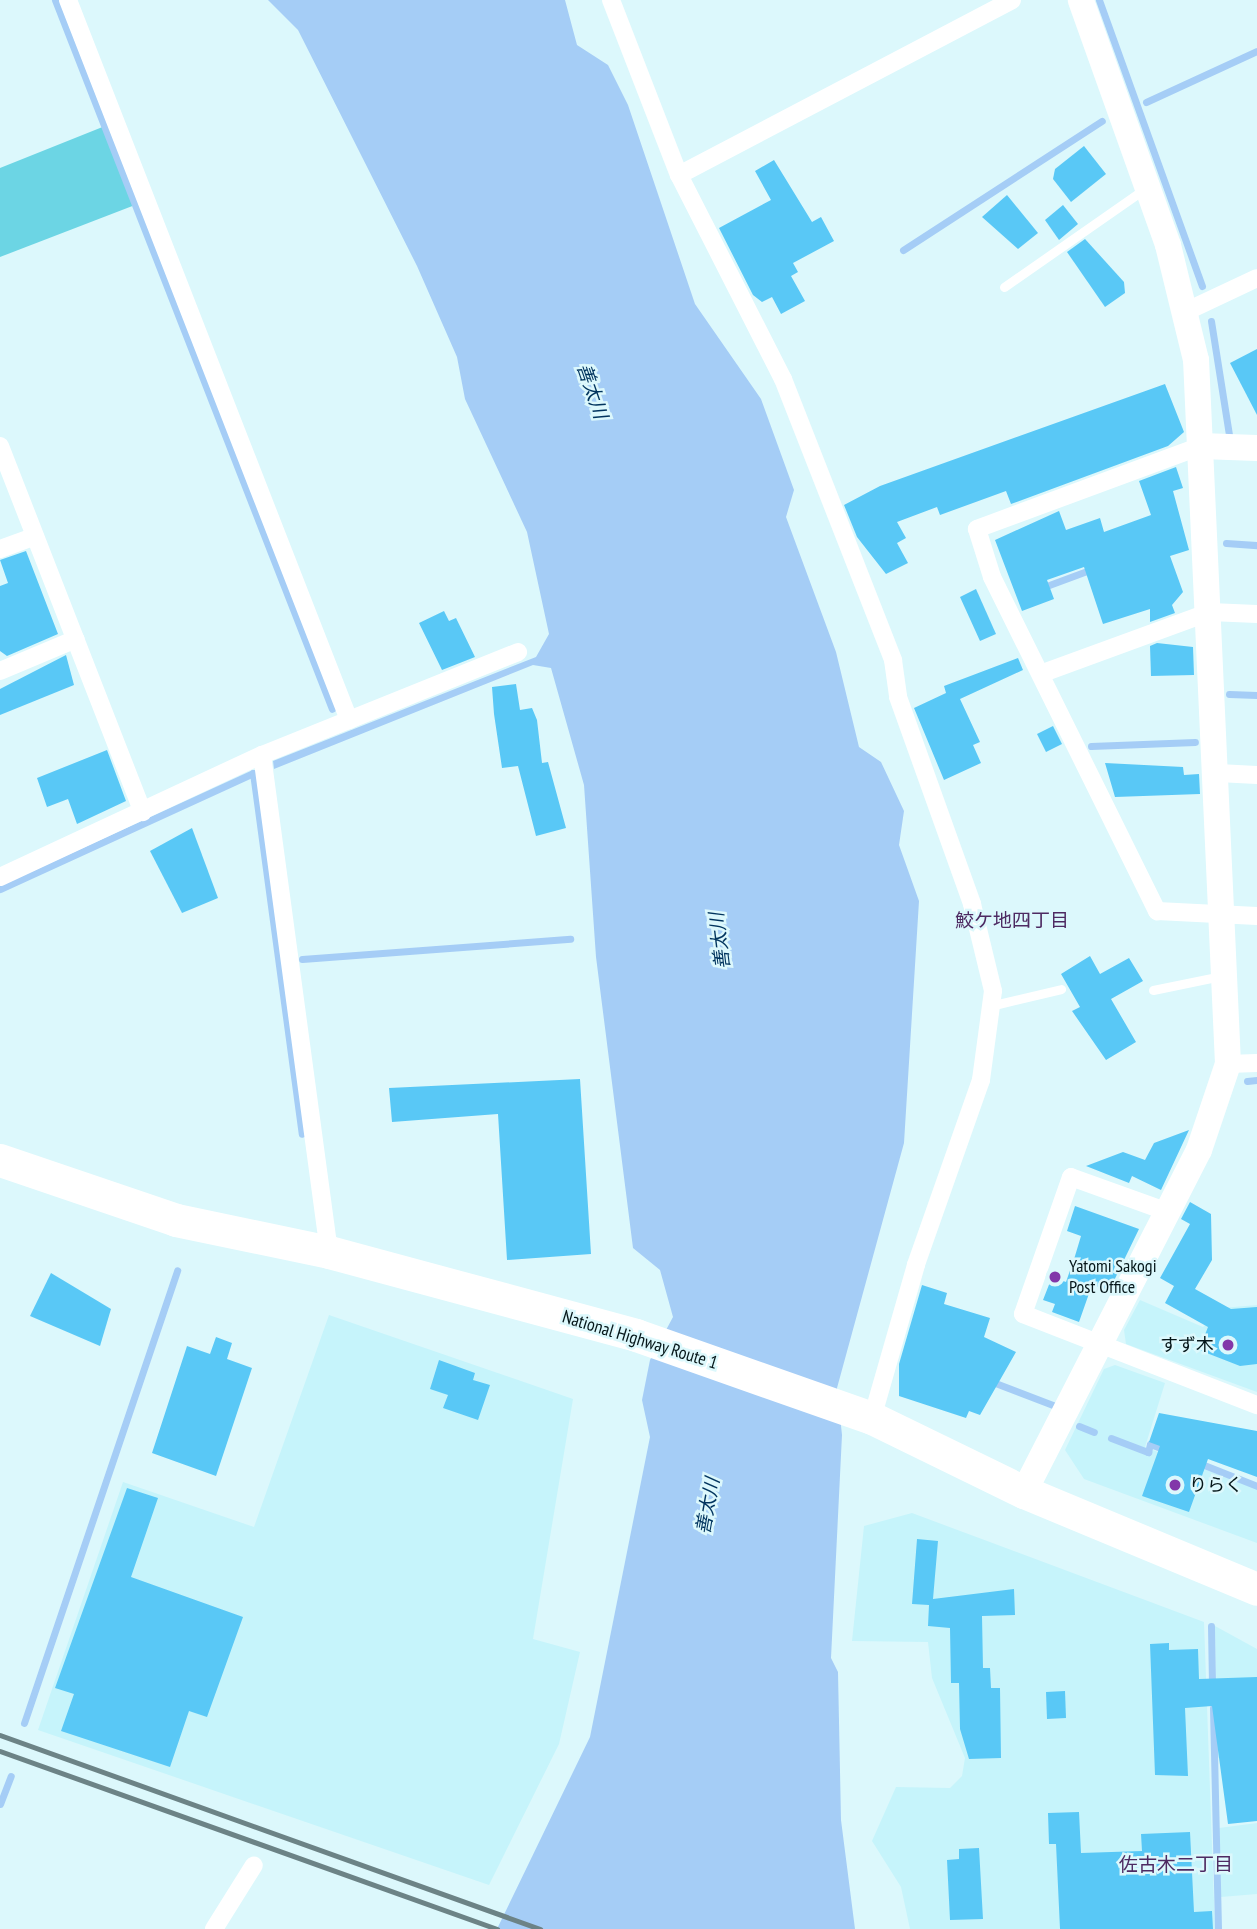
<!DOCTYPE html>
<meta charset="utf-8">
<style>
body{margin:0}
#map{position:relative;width:1257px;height:1929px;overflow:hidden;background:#dcf8fc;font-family:"PT Sans Narrow","Noto Sans JP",sans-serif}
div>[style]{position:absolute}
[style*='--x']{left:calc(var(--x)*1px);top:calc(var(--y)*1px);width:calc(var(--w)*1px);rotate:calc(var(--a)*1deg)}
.built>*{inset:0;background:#c6f4fb}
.green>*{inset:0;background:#6cd5e4}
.water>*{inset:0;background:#a5cdf6}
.stream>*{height:7px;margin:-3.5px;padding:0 3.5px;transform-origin:3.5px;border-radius:3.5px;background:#a5cdf6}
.building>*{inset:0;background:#59c8f6}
.lane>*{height:9px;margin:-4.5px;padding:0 4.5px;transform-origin:4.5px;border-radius:4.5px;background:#fff}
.street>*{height:18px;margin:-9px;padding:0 9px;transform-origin:9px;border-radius:9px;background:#fff}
.secondary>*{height:26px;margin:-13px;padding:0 13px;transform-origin:13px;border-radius:13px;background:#fff}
.highway>*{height:33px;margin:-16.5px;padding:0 16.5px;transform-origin:16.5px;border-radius:16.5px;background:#fff}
.rail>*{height:5px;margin:-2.5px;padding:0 2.5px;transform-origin:2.5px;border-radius:2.5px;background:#6c8386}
.dots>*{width:19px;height:19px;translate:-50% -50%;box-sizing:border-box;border:4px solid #dcf8fc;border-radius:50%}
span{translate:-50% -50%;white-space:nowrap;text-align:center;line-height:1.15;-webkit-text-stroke:5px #dcf8fc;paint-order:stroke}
.poi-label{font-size:18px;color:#051619}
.left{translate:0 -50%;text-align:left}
.right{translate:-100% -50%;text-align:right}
.street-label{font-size:18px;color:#051619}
.water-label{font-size:19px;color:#00345e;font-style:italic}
.neighbourhood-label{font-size:19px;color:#4d2a62}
</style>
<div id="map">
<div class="built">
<div style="clip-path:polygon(1140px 1300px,1203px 1327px,1222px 1308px,1257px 1305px,1257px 1392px,1126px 1344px,1124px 1330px)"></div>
<div style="clip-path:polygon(329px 1315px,573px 1399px,533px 1639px,580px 1652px,559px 1744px,489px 1885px,38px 1730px,123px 1482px,254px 1527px)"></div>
<div style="clip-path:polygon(1115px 1365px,1165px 1383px,1145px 1447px,1257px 1489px,1257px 1543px,1084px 1479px,1065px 1450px,1104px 1369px)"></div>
<div style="clip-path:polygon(912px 1513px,1204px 1622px,1215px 1929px,910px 1929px,901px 1887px,872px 1841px,896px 1787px,950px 1788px,962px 1776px,965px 1758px,932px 1678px,928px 1642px,852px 1641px,864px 1526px)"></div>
<div style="clip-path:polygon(1215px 1626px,1257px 1649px,1257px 1755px,1218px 1758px)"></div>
<div style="clip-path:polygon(1257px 1823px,1257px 1894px,1221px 1897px,1219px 1828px)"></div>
</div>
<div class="green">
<div style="clip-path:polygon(105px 126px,135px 205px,0 257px,0 168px)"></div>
</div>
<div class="water">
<div style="clip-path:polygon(268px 0,565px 0,577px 45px,608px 65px,628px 105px,695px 304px,761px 399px,794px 490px,786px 517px,836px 652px,859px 747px,881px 762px,904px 811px,899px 845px,919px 901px,904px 1143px,837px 1388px,842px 1435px,831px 1658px,838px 1672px,841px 1820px,855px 1929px,497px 1929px,590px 1737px,650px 1437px,642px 1400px,650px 1360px,673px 1317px,660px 1270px,633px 1248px,596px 957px,584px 785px,551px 668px,533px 665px,274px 769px,273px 761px,536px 657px,549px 634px,527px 532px,465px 399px,457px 357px,417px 266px,298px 30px)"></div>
</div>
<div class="stream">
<div style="--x:55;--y:0;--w:761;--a:68.66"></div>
<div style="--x:1099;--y:0;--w:304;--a:70.2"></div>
<div style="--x:1146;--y:102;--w:122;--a:-24.7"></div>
<div style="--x:903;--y:250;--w:237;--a:-33"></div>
<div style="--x:1211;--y:321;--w:115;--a:81"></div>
<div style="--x:1226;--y:543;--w:31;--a:4"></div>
<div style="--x:1041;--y:588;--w:54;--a:-20.4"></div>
<div style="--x:1229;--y:694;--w:28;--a:2"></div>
<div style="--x:1091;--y:746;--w:104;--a:-2.2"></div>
<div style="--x:0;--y:889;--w:278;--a:-24.6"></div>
<div style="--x:253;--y:773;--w:364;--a:82.3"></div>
<div style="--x:302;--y:959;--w:269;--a:-4.3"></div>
<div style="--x:1247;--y:1081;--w:10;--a:-6"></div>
<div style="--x:990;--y:1381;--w:70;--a:21"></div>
<div style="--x:1079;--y:1426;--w:16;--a:22"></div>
<div style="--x:1111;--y:1438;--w:40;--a:21"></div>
<div style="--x:1148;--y:1452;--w:8;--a:-76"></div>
<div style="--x:1150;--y:1444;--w:19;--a:21"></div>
<div style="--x:1199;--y:1463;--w:62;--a:21.6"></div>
<div style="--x:1211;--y:1626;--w:59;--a:89"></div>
<div style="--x:1213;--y:1708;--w:221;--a:88.7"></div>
<div style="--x:24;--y:1723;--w:478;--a:-71.3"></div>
<div style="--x:0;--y:1804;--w:30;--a:-69"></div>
</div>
<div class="building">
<div style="clip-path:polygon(1084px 146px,1106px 174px,1071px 202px,1053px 179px,1055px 169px)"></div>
<div style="clip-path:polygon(774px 160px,812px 222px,821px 217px,834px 241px,793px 263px,798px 272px,791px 276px,805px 301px,781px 314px,772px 297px,762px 302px,753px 295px,719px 228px,771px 200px,755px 171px)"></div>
<div style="clip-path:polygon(1007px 195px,1038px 233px,1018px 249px,982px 217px)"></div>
<div style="clip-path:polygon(1063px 205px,1078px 224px,1059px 240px,1045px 220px)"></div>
<div style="clip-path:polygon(1085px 239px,1124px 282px,1125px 293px,1105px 307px,1067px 252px)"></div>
<div style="clip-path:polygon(1257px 349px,1257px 415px,1230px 363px)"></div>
<div style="clip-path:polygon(1165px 384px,1184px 432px,1168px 446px,1011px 504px,1006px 491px,940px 515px,937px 507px,897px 522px,906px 538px,897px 543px,908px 563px,886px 574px,857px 537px,844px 505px,880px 486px)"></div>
<div style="clip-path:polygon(1176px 467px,1183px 488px,1173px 491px,1189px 550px,1170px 556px,1183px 592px,1172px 605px,1175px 613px,1150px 622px,1150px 609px,1103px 624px,1084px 567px,1047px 580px,1054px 599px,1022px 611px,995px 540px,1059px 511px,1066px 530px,1100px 518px,1104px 532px,1151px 515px,1139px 481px)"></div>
<div style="clip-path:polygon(26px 551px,58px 634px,7px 656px,0 651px,0 586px,8px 583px,0 560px)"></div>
<div style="clip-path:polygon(976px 589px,996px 634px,980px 641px,960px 597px)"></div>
<div style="clip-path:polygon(444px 611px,449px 621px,456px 618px,475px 657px,442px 670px,419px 623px)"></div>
<div style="clip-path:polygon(1157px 643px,1193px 647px,1194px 675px,1151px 676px,1150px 646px)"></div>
<div style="clip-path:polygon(66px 655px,74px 685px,0 715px,0 689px)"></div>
<div style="clip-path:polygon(1018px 658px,1023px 670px,960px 699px,980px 742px,973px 745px,981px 763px,944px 780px,914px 708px,946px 693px,944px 686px)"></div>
<div style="clip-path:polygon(516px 684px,520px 710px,532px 708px,537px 720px,542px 763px,548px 762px,566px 828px,536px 836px,518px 766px,502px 768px,494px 714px,492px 687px)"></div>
<div style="clip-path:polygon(1053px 726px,1062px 744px,1046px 752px,1037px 734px)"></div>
<div style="clip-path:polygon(107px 750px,126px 801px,77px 824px,68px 799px,47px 807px,37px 778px)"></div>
<div style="clip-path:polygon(1105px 763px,1183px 767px,1184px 775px,1199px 774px,1200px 794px,1115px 797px)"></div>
<div style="clip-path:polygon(192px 828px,218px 898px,182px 913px,150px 851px)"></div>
<div style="clip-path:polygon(1090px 956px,1100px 974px,1129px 958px,1143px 981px,1111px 999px,1136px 1042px,1106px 1060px,1072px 1011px,1080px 1007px,1061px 974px)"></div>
<div style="clip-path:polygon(580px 1079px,591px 1254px,507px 1260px,498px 1114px,392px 1122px,389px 1088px)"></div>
<div style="clip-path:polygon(1189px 1130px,1161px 1190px,1132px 1176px,1129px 1183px,1086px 1166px,1123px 1152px,1145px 1160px,1154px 1143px)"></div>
<div style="clip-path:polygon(1190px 1202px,1211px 1214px,1212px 1260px,1195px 1289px,1231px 1309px,1257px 1307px,1257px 1364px,1240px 1366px,1199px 1350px,1208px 1327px,1165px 1303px,1174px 1286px,1160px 1278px,1190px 1224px,1181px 1219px)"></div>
<div style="clip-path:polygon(1075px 1206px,1139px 1229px,1109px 1291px,1092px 1285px,1079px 1322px,1052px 1312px,1055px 1304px,1043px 1300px,1052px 1277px,1066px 1282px,1075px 1256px,1081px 1236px,1067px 1231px)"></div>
<div style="clip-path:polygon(51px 1273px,111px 1309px,100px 1346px,30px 1316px)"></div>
<div style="clip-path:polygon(922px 1285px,947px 1293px,944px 1304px,990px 1318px,984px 1337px,1016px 1352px,980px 1415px,969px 1411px,966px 1418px,899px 1396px,899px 1364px)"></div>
<div style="clip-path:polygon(216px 1337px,232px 1343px,227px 1359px,252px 1368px,216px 1476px,152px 1453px,187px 1346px,210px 1354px)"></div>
<div style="clip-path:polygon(439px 1360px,475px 1373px,473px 1380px,490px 1385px,478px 1420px,443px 1408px,448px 1395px,430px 1389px)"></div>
<div style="clip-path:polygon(1159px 1413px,1257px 1431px,1257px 1477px,1208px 1459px,1189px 1512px,1142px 1496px,1160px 1446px,1149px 1442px)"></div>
<div style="clip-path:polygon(127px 1488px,158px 1498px,131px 1577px,243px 1617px,207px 1717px,189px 1711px,170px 1767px,61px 1731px,74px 1694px,55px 1688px)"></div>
<div style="clip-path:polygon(917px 1539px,938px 1541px,933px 1599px,1014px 1589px,1015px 1615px,982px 1616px,983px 1668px,990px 1668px,991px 1688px,1000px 1688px,1001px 1758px,969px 1759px,960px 1729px,959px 1683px,951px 1683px,950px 1628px,928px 1626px,929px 1605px,912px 1604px)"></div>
<div style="clip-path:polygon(1169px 1643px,1169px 1650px,1198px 1649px,1199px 1679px,1257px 1677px,1257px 1821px,1228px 1824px,1212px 1706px,1185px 1708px,1188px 1776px,1155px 1775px,1150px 1644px)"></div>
<div style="clip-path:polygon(1065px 1691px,1066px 1718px,1047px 1719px,1046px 1692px)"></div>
<div style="clip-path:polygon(1079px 1812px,1081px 1853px,1142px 1851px,1141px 1834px,1190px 1832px,1194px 1912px,1212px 1911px,1213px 1929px,1060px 1929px,1056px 1844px,1049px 1844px,1048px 1813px)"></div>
<div style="clip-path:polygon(979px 1848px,983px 1919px,950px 1920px,947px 1860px,959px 1859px,959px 1849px)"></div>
</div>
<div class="lane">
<div style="--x:1004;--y:287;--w:173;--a:-34.9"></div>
<div style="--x:1153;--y:990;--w:69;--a:-11.6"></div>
<div style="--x:994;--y:1005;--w:69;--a:-13.4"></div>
</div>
<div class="street">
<div style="--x:68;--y:0;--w:773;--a:68.68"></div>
<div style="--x:611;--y:0;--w:188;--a:68.8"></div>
<div style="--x:679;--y:175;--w:229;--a:63"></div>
<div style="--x:783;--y:379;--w:302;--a:68.6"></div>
<div style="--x:893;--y:660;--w:37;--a:82"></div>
<div style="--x:898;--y:697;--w:220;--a:70.3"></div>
<div style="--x:972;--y:904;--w:89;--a:76.4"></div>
<div style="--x:993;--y:991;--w:90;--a:97.7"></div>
<div style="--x:981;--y:1080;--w:196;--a:109.4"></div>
<div style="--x:916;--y:1265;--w:159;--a:106"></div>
<div style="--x:679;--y:175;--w:376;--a:-27.7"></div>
<div style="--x:1187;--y:311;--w:77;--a:-25.2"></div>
<div style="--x:0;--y:446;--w:393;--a:68.7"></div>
<div style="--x:1201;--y:446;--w:239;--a:159.7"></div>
<div style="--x:977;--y:529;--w:50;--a:72.6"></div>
<div style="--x:992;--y:577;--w:373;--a:63.7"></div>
<div style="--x:1157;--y:911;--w:100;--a:2.9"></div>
<div style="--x:0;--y:549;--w:37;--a:-20"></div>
<div style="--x:0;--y:671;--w:82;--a:-22.8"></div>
<div style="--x:1043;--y:673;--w:178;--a:-20.1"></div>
<div style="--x:1210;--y:612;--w:47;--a:2.4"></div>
<div style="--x:262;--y:755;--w:501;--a:82.32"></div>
<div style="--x:1218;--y:773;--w:39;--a:3"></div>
<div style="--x:0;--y:877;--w:289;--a:-25"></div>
<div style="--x:262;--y:755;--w:276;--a:-21.9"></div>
<div style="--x:1228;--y:1064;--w:29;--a:-2"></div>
<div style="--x:1168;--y:1212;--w:103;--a:-160.2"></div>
<div style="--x:1071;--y:1177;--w:145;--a:109.3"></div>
<div style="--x:1023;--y:1314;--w:251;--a:21.3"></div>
<div style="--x:214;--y:1929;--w:75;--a:-58"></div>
</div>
<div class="secondary">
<div style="--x:1201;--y:446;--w:56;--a:2"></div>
<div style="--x:1024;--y:1492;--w:384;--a:-62.9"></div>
<div style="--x:1199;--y:1150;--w:91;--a:-71.4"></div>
<div style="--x:1228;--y:1064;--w:705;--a:-92.6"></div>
<div style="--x:1196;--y:360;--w:118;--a:-103.7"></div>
<div style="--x:1168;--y:245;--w:260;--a:-109.6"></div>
</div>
<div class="highway">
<div style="--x:0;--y:1160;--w:186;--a:18.8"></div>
<div style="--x:176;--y:1220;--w:156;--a:11.8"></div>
<div style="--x:329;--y:1252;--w:318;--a:15.1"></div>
<div style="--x:636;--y:1335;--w:250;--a:19.4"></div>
<div style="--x:872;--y:1418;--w:169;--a:26"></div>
<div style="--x:1024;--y:1492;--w:252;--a:22.6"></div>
</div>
<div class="rail">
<div style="--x:0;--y:1735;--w:574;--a:19.76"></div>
<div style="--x:0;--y:1751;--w:528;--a:19.7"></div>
</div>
<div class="dots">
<div style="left:1055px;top:1277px;background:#8237a9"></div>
<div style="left:1228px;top:1345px;background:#8237a9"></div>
<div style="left:1175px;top:1485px;background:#8237a9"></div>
</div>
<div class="poi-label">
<span class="left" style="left:1069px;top:1277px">Yatomi Sakogi<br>Post Office</span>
<span class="right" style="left:1214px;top:1345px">すず木</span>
<span class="left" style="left:1189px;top:1485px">りらく</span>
</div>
<div class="street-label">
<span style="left:640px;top:1340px;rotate:17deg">National Highway Route 1</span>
</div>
<div class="water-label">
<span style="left:592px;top:391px;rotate:71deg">善太川</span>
<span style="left:720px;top:941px;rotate:-97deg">善太川</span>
<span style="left:708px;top:1506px;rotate:-80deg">善太川</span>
</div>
<div class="neighbourhood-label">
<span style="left:1012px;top:921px">鮫ケ地四丁目</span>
<span style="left:1176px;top:1865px">佐古木二丁目</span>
</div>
</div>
